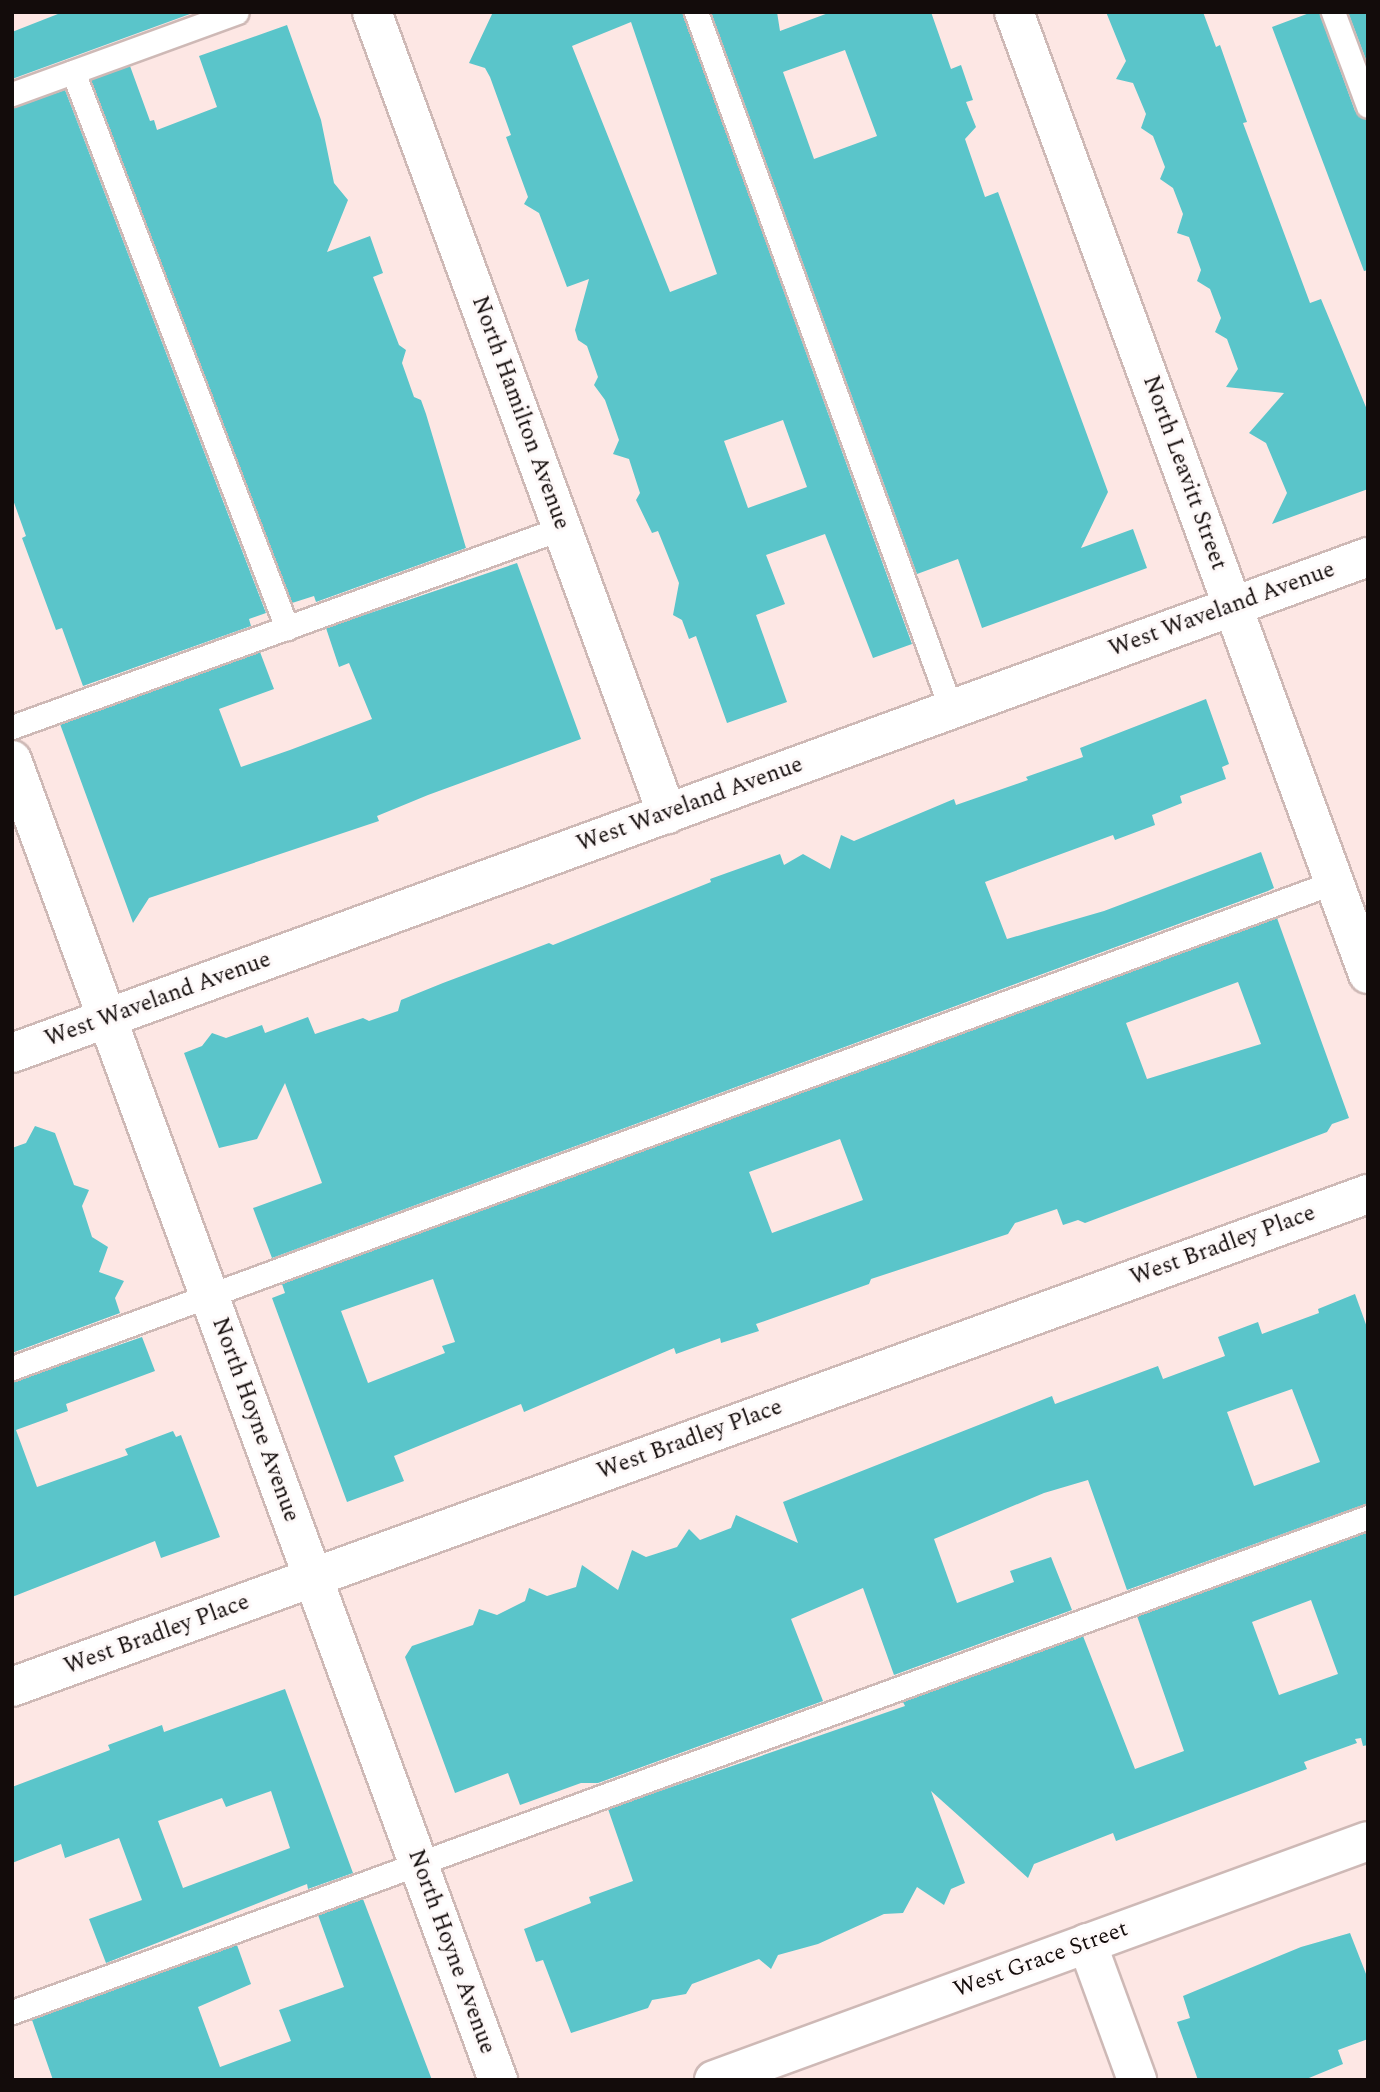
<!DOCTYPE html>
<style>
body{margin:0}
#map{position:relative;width:1380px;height:2092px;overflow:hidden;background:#fde7e4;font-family:Spectral,serif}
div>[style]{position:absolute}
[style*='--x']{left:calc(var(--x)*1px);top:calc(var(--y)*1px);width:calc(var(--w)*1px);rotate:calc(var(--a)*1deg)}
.building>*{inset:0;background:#5ac5ca}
.roads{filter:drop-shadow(2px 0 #ceb9b6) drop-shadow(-2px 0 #ceb9b6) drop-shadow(0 2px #ceb9b6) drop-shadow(0 -2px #ceb9b6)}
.lane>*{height:23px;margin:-11.5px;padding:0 11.5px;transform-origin:11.5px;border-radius:11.5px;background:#fff}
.street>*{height:38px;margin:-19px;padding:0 19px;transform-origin:19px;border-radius:19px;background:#fff}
span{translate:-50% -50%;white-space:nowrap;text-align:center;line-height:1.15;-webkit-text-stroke:6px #fef9f9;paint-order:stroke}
.street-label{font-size:23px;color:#130c0b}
.frame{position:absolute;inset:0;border:14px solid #130c0b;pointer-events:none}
</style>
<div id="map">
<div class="building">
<div style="clip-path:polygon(63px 12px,190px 12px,190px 14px,12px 79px,12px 32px)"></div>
<div style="clip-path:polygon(evenodd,493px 12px,682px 12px,912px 644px,873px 658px,825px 534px,766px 555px,785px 604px,756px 615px,787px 702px,727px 723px,696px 636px,689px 639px,682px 620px,673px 615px,679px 583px,658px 531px,652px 533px,636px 500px,640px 493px,629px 459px,613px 454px,619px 440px,605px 400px,594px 385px,598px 377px,587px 346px,578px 340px,575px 330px,589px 279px,567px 287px,539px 213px,524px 204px,528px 197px,506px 137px,511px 135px,490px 77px,485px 68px,469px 63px,493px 12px,631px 22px,717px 274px,670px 292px,572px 46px,631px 22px,493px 12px,783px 420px,807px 487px,748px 508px,724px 441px,783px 420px)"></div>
<div style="clip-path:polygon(evenodd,711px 12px,777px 12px,780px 31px,831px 12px,931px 12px,951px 69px,961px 65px,973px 100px,966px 102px,976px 127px,965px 139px,985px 197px,998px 192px,1108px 492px,1081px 548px,1133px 529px,1147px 568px,982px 628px,958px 559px,917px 574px,711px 12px,845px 50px,877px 136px,814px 159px,783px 72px,845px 50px)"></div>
<div style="clip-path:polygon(1106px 12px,1203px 12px,1216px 47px,1220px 45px,1247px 122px,1243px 123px,1310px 303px,1321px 299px,1368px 412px,1368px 489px,1272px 524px,1287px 493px,1266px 443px,1249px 433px,1284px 393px,1226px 387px,1238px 369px,1227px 339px,1215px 332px,1221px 318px,1210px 289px,1197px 281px,1201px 270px,1189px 237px,1177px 233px,1183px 214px,1173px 188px,1160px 179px,1165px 167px,1153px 136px,1141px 128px,1146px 114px,1133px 83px,1116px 79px,1126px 61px)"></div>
<div style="clip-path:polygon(1312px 12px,1319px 12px,1355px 111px,1368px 120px,1368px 270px,1364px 271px,1272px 27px)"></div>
<div style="clip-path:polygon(1348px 12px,1368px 12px,1368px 65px)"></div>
<div style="clip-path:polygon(287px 25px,321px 120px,334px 183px,348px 200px,327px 252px,370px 236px,383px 273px,373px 277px,399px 345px,406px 350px,402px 363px,414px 397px,421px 400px,426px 414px,466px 548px,316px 602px,314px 596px,292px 603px,91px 80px,130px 66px,150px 121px,154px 120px,157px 130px,217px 107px,199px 56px)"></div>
<div style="clip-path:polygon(65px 90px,266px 613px,249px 619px,251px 626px,83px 686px,62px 628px,56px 630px,22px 538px,26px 536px,12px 497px,12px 108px)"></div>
<div style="clip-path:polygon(517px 563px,581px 739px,428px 795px,377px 816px,379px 821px,149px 898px,133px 923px,60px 724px,260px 652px,274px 689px,219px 709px,241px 767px,290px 750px,372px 719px,349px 663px,339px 667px,326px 628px)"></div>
<div style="clip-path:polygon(1206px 699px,1229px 764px,1222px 767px,1226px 779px,1180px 796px,1182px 803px,1152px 815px,1155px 825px,1115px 840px,1113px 835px,985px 882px,1007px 939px,1104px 911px,1261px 852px,1274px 888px,1268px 891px,272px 1258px,253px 1208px,322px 1183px,285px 1083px,257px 1139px,219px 1148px,184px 1053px,202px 1046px,212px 1033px,226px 1038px,262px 1025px,265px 1033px,308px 1017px,315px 1034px,363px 1018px,369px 1021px,398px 1011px,401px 1000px,443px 983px,549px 943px,553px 945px,711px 882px,710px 879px,780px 854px,784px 865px,803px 854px,830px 869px,841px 835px,854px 841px,954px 799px,956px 805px,1028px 780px,1026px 777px,1083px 757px,1080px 748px)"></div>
<div style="clip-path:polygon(evenodd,1277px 918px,1349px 1118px,1332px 1124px,1327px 1132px,1085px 1223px,1078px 1220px,1063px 1225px,1057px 1209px,1015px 1223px,1008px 1234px,871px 1279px,869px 1284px,756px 1324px,759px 1331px,721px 1343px,720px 1338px,676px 1354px,674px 1348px,524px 1412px,521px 1404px,394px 1456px,404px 1481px,347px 1502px,272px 1298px,285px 1293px,282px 1284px,1277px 918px,1238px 982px,1261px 1044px,1147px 1079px,1126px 1023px,1238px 982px,1277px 918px,840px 1139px,863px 1200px,772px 1233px,749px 1172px,840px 1139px,1277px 918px,433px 1279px,455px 1342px,442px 1346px,445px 1353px,368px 1383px,341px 1311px,433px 1279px)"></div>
<div style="clip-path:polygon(35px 1126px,55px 1133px,74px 1185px,89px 1190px,82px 1206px,92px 1237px,108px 1247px,99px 1272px,124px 1281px,115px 1298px,120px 1313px,12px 1353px,12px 1148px,26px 1143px)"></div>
<div style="clip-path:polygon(evenodd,1355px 1294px,1368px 1330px,1368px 1503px,1127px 1590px,1088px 1480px,1044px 1493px,934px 1539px,957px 1603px,1014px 1582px,1010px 1571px,1051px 1557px,1072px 1610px,894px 1675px,863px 1588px,791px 1619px,823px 1701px,598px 1783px,581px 1783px,520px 1805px,508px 1773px,455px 1793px,405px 1657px,412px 1646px,473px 1625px,479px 1609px,497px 1615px,525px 1601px,529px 1588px,547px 1596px,576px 1587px,582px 1565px,618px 1590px,632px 1550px,646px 1557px,677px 1547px,689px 1529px,700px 1540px,731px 1528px,736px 1515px,798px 1543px,783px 1502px,1052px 1396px,1055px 1404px,1158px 1366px,1163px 1379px,1225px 1356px,1218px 1337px,1258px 1322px,1262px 1334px,1319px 1313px,1318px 1309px,1355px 1294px,1292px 1389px,1320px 1462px,1254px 1486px,1227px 1412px,1292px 1389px)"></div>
<div style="clip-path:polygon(142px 1337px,155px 1371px,66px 1404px,68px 1411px,16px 1430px,37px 1487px,128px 1455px,125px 1449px,173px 1431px,176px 1437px,181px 1435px,220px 1537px,161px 1558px,155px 1541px,12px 1597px,12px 1382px)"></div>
<div style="clip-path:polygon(evenodd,1368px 1532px,1368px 1745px,1363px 1746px,1361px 1738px,1355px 1739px,1357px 1743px,1304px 1762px,1307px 1769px,1116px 1841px,1113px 1833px,1034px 1864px,1028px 1878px,931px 1791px,965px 1883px,951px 1889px,944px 1905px,917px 1887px,903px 1913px,884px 1914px,818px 1944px,778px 1955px,771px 1969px,759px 1959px,692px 1984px,686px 1994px,652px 2000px,648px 2008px,571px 2033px,543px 1960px,536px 1962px,524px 1929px,591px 1903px,589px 1897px,633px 1881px,608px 1809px,905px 1706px,903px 1702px,1083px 1636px,1135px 1769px,1184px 1751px,1137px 1616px,1368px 1532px,1311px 1600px,1338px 1674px,1279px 1695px,1252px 1622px,1311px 1600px)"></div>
<div style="clip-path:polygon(evenodd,285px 1689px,353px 1873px,308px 1889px,307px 1884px,106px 1963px,89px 1919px,142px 1900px,119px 1838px,65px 1858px,61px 1844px,12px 1863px,12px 1787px,110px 1750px,108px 1745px,162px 1725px,164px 1732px,285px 1689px,271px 1791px,290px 1848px,183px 1888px,158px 1821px,222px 1798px,226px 1807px,271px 1791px)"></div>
<div style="clip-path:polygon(363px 1899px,432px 2080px,53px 2080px,32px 2020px,237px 1945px,251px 1984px,198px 2007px,220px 2067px,291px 2041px,279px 2010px,344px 1987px,318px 1915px)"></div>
<div style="clip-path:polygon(1350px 1933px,1368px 1979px,1368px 2039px,1338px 2050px,1343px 2064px,1304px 2080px,1198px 2080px,1177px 2022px,1190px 2018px,1183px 1996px,1301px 1947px)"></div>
</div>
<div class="roads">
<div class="lane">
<div style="--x:696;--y:12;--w:742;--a:69.9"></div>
<div style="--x:1333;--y:12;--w:100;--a:69.6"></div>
<div style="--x:73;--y:72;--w:596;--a:68.95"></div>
<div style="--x:12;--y:94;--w:239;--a:-20"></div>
<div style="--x:12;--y:727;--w:585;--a:-19.89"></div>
<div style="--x:12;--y:1368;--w:1409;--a:-20.18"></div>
<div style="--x:12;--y:2012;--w:1444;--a:-20.05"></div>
</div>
<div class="street">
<div style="--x:372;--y:12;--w:855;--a:69.8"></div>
<div style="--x:1014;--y:12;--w:1025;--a:69.8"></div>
<div style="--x:12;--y:760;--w:1407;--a:69.79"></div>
<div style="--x:12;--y:1053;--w:1444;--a:-20.09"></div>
<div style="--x:12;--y:1687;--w:1443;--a:-19.98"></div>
<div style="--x:1087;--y:1943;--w:146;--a:69.9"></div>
<div style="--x:714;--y:2080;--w:696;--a:-20.07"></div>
</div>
</div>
<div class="street-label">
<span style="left:520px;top:413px;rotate:70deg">North Hamilton Avenue</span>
<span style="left:1184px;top:473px;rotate:70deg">North Leavitt Street</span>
<span style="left:1222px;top:610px;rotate:-20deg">West Waveland Avenue</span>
<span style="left:690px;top:805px;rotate:-20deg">West Waveland Avenue</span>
<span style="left:158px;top:1000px;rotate:-20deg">West Waveland Avenue</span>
<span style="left:1223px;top:1246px;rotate:-20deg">West Bradley Place</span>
<span style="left:255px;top:1420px;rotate:70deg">North Hoyne Avenue</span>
<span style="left:690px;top:1440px;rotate:-20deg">West Bradley Place</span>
<span style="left:157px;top:1635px;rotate:-20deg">West Bradley Place</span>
<span style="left:451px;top:1952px;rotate:70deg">North Hoyne Avenue</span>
<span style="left:1041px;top:1960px;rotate:-20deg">West Grace Street</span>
</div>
<div class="frame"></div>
</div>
